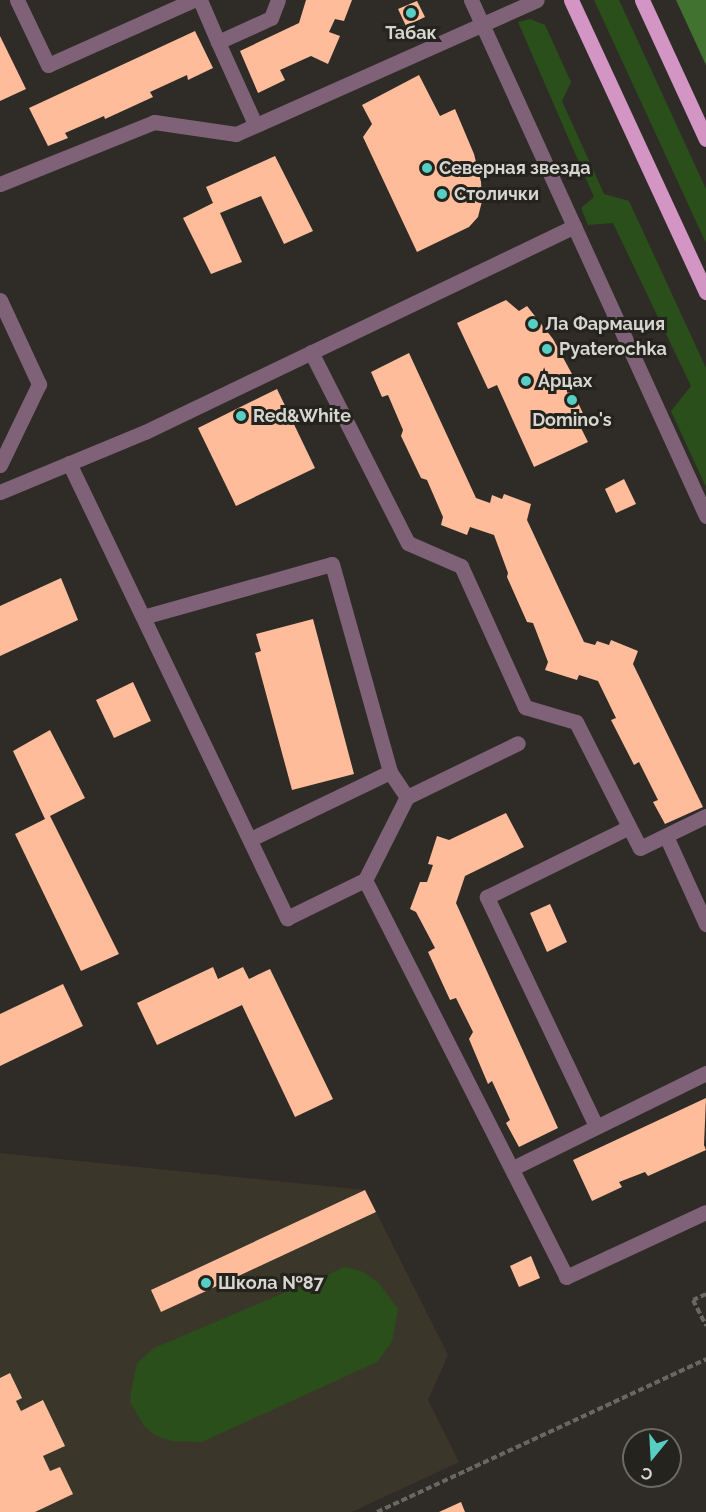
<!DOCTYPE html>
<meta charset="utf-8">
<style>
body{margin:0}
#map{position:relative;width:706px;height:1512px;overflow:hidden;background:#2f2c27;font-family:Raleway,sans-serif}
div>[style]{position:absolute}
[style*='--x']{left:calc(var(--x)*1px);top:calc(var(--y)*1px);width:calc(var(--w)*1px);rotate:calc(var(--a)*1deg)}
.built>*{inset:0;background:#3b362a}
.green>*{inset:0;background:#2a4f1a}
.forest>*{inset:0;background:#42722f}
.building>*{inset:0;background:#febc9a}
.path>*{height:4px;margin-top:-2px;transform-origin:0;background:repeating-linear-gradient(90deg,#6a6763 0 6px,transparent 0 9px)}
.minor>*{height:15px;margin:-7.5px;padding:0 7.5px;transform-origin:7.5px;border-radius:7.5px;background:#7f6278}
.major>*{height:15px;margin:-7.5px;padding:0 7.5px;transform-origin:7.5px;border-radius:7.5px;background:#d295c4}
.dots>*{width:16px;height:16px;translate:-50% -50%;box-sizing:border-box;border:3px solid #25231d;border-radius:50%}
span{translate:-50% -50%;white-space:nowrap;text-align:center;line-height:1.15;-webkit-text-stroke:6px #25231d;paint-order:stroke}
.poi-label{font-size:18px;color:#d7d5d2;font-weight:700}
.left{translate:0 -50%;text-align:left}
.north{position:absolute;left:622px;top:1428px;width:60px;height:60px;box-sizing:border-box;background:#25231d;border:2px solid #6c6a65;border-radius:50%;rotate:198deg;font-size:16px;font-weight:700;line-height:24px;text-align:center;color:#d7d5d2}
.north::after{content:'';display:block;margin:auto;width:21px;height:27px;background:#56cec3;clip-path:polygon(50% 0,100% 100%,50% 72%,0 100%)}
</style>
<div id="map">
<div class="built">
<div style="clip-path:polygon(0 1153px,365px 1190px,448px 1355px,428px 1400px,459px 1462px,352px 1512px,0 1512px)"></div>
</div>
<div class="green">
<div style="clip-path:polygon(594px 0,619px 0,706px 189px,706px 243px)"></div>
<div style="clip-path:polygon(530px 19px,545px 25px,571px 82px,562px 101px,604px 194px,629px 201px,706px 368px,706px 487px,671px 411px,691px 386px,613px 223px,588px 225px,581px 208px,594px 197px,518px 22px)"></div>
<div style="clip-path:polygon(345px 1267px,361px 1271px,378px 1282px,398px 1309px,392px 1342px,377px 1362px,202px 1442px,171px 1441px,155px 1435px,144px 1426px,130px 1402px,131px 1392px,137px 1363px,154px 1348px)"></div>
</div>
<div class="forest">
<div style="clip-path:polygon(676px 0,706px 0,706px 65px)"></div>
</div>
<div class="building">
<div style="clip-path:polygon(306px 0,352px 0,344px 21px,335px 19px,329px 32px,340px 36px,328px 64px,311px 56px,280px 70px,285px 80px,258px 93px,240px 51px,299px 23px)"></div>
<div style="clip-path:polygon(417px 1px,425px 17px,406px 26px,398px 9px)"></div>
<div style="clip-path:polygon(195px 31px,213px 68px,188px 80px,187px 75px,150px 92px,153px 97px,105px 119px,104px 116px,65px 133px,68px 138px,48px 146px,29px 108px)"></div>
<div style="clip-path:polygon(0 36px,26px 89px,0 101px)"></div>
<div style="clip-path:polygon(419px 75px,440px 116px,455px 109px,474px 154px,481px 182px,482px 201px,478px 217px,469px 227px,417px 252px,363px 137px,372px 124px,362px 105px)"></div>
<div style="clip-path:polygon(275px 156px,313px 231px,284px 244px,261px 196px,220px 213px,242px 262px,211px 274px,183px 218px,213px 203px,206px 187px)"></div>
<div style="clip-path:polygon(506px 300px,519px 311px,527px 306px,553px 339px,572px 374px,566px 377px,587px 422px,580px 426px,588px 442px,534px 467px,497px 385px,488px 389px,457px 323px)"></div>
<div style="clip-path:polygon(409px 353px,476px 498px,490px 503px,492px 495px,502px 499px,504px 494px,531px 504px,527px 520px,584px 642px,595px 645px,597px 641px,609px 645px,611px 640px,638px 651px,633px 664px,703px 807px,665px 824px,653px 802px,658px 800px,639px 762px,634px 765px,611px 720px,616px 718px,598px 681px,579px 675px,577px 680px,545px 670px,548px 662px,533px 623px,527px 622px,507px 577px,508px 573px,494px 535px,470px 527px,467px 535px,441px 525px,443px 517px,427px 480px,421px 478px,401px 436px,403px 430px,388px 395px,382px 397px,371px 372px)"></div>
<div style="clip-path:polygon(277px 389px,315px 468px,236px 506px,198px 428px)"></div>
<div style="clip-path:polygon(624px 479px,636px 504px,616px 513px,605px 489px)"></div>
<div style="clip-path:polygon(61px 578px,78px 620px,0 656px,0 606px)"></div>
<div style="clip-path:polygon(313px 619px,354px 774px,292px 790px,255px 653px,261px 651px,256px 634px)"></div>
<div style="clip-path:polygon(133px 682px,151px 721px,114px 738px,96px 700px)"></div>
<div style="clip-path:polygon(50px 730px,85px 798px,50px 816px,119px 954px,81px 971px,15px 834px,45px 819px,13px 751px)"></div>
<div style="clip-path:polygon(506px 813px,524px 847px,465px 876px,456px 903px,558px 1128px,519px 1147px,506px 1123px,510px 1120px,492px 1081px,488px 1084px,469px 1039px,473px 1032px,456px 998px,450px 1000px,428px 952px,435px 948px,416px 912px,410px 909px,420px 882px,427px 882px,433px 865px,428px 864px,437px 836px,449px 840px)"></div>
<div style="clip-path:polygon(550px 904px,567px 942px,547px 952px,530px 913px)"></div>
<div style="clip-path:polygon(213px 967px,218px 979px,243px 967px,249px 979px,270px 969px,333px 1099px,295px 1117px,242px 1005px,157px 1045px,137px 1003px)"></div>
<div style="clip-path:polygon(63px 984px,83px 1026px,0 1066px,0 1014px)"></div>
<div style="clip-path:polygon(706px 1098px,704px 1145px,706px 1150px,648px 1176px,645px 1172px,619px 1182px,622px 1187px,592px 1201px,573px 1160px)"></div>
<div style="clip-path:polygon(365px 1190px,376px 1212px,161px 1312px,151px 1290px)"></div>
<div style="clip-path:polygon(531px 1256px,540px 1278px,519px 1287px,510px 1266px)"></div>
<div style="clip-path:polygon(10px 1373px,22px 1398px,16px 1401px,21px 1411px,43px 1400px,65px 1446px,43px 1456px,50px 1471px,60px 1467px,73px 1494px,35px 1512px,0 1512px,0 1378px)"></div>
<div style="clip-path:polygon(461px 1502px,465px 1512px,439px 1512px)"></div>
</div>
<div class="path">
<div style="--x:706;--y:1294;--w:14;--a:155"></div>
<div style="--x:693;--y:1300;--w:29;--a:63"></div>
<div style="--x:377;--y:1512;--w:363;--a:-24.9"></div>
</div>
<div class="minor">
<div style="--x:17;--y:0;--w:72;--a:64.5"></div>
<div style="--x:48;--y:65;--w:159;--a:-24.1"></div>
<div style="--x:200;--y:0;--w:46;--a:66.8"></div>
<div style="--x:471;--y:0;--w:567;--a:65.51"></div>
<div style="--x:255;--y:124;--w:90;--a:-114.3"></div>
<div style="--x:218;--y:42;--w:58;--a:-24.4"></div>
<div style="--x:271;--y:18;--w:19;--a:-69"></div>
<div style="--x:0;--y:184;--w:166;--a:-21.9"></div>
<div style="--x:154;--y:122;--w:83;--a:8.3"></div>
<div style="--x:236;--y:134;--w:329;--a:-24"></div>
<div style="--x:0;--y:300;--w:93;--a:65.1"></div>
<div style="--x:39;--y:384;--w:90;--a:115.7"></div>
<div style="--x:311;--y:352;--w:214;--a:63.1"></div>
<div style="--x:408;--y:543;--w:58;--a:23.5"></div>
<div style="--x:461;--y:566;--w:155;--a:65.6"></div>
<div style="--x:525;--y:707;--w:53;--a:16.4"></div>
<div style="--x:576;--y:722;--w:141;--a:63.1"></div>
<div style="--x:640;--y:848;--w:73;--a:-25.9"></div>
<div style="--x:69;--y:463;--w:505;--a:64.4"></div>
<div style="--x:287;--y:918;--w:87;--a:-26"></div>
<div style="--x:365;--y:880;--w:445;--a:63.1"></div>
<div style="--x:566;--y:1277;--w:154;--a:-24.9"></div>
<div style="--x:0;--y:492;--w:157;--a:-22.5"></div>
<div style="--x:145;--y:432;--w:476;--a:-25.6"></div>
<div style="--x:143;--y:617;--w:196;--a:-15.7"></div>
<div style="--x:332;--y:564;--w:216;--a:74.4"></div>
<div style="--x:390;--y:772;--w:154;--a:154.3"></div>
<div style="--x:390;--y:772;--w:30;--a:56"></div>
<div style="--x:666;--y:836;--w:97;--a:65.6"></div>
<div style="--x:365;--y:880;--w:93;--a:-63.2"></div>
<div style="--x:407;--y:797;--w:123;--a:-25.9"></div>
<div style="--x:596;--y:1126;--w:254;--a:-115.5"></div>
<div style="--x:487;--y:897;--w:158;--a:-26.2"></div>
<div style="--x:513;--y:1168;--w:215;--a:-26.2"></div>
</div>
<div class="major">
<div style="--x:571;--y:0;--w:322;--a:65.2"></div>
<div style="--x:642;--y:0;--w:153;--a:65.3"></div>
</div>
<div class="dots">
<div style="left:411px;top:13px;background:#56cec3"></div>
<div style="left:427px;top:168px;background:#56cec3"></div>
<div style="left:442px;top:194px;background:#56cec3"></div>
<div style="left:533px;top:324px;background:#56cec3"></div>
<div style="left:547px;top:349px;background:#56cec3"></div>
<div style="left:526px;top:381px;background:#56cec3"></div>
<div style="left:572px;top:400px;background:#56cec3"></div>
<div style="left:241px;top:416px;background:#56cec3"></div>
<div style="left:206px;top:1283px;background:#56cec3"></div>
</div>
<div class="poi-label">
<span style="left:411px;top:33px">Табак</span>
<span class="left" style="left:439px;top:168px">Северная звезда</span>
<span class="left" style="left:454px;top:194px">Столички</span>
<span class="left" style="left:545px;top:324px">Ла Фармация</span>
<span class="left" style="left:559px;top:349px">Pyaterochka</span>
<span class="left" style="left:538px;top:381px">Арцах</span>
<span class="left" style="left:253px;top:416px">Red&amp;White</span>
<span style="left:572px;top:420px">Domino's</span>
<span class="left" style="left:218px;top:1283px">Школа №87</span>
</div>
<div class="north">С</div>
</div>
